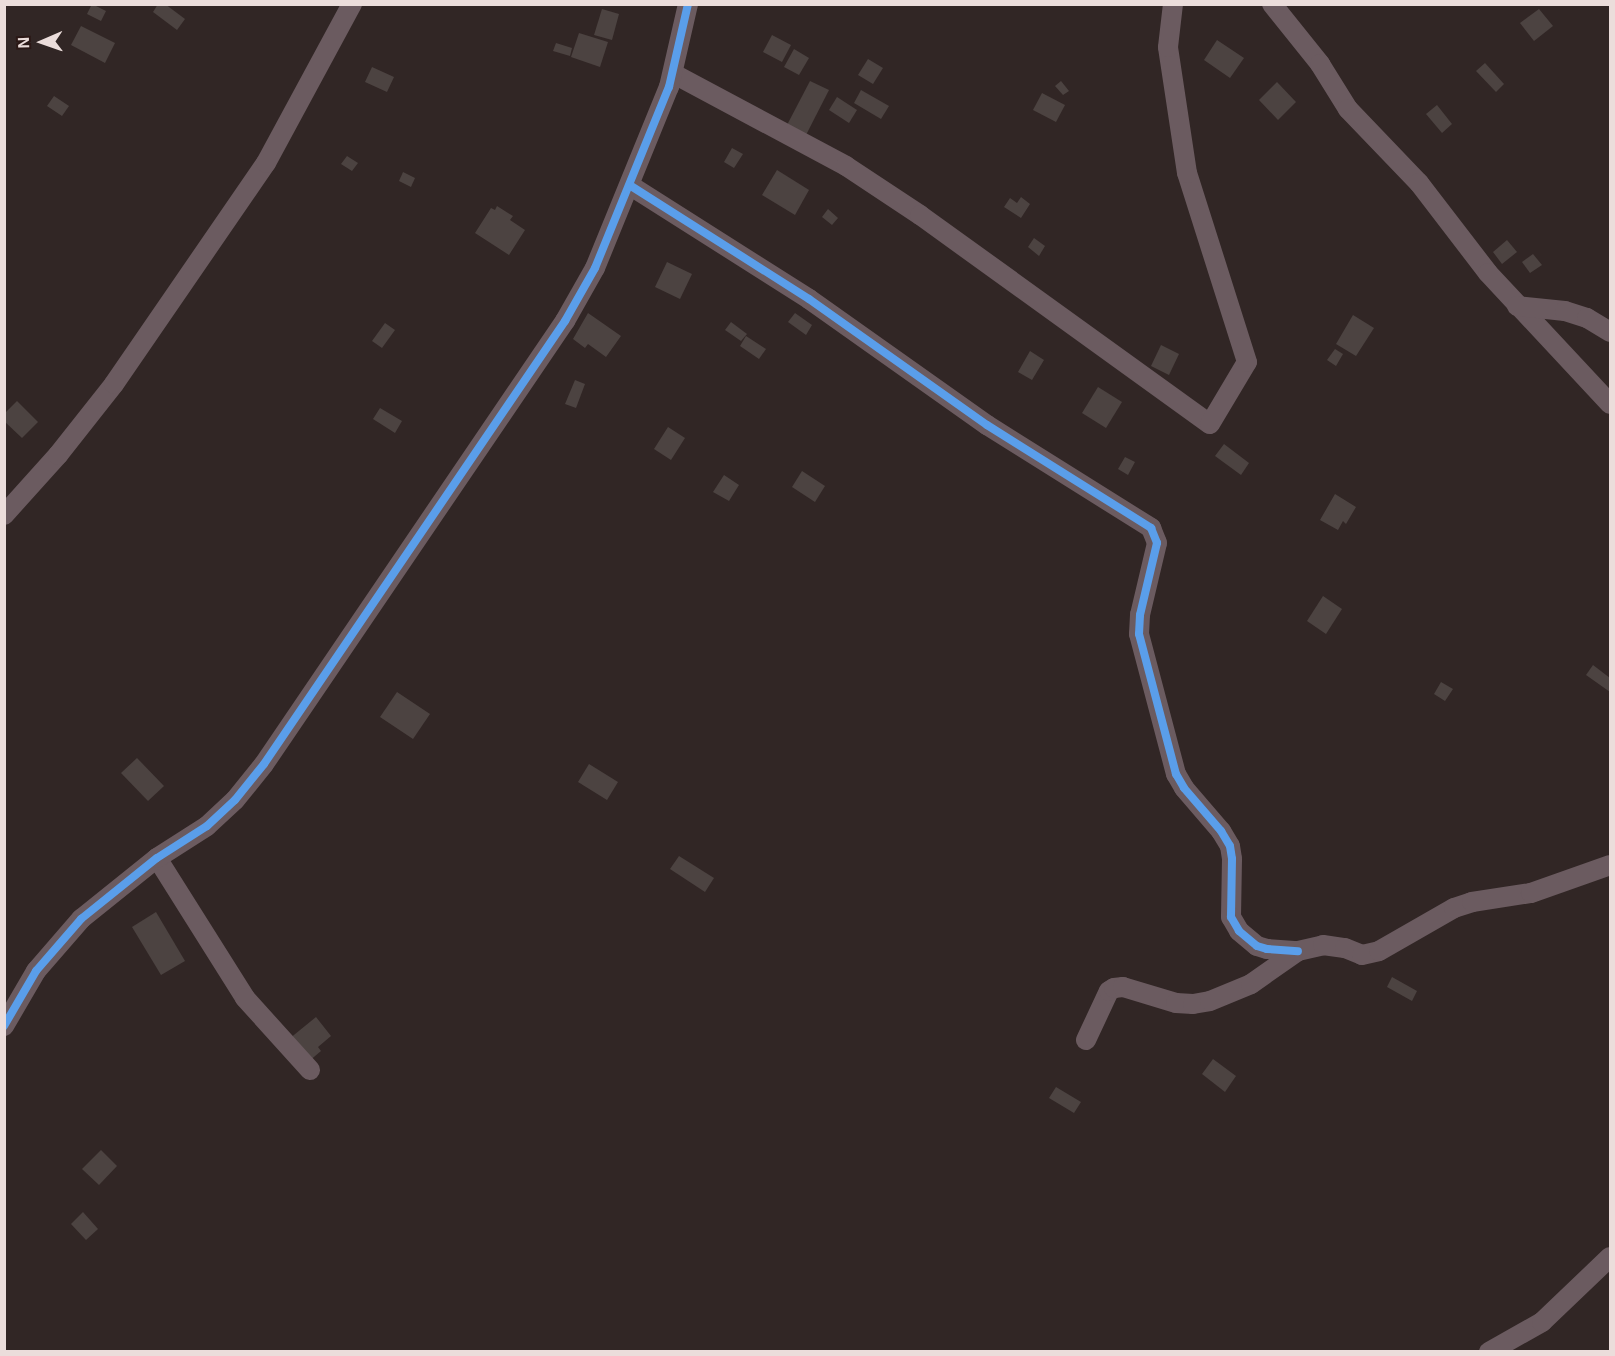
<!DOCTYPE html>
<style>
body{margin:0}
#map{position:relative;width:1615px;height:1356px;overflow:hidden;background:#312625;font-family:Arial,sans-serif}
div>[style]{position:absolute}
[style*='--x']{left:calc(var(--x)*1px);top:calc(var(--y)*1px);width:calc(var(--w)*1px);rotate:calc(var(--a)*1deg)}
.building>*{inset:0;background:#4c4341}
.minor>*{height:20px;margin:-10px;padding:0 10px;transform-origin:10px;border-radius:10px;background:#6b5b60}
.cycleway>*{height:8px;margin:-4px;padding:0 4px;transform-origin:4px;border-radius:4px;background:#5a9eea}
span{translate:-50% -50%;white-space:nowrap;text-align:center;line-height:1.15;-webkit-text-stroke:4.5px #2b1816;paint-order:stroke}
.frame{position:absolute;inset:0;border:6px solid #ebdddb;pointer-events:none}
.north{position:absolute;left:12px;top:12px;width:60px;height:60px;-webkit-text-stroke:4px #2b1816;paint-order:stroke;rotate:268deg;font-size:16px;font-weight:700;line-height:24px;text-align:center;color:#ebdddb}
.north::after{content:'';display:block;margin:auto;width:21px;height:27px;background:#ebdddb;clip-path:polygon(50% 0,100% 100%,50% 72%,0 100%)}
</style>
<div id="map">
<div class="building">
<div style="clip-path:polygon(92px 4px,106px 11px,101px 21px,87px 14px)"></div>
<div style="clip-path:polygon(158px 4px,165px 4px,185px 19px,177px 30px,153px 12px)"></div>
<div style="clip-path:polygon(602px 9px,619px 14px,612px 40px,594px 35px)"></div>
<div style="clip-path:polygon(1539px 9px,1553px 26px,1534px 41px,1520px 23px)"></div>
<div style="clip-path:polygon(81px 26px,115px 43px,105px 63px,71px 45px)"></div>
<div style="clip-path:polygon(579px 33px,608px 42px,600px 67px,571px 57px)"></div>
<div style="clip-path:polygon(772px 35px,791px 45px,782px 62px,763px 52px)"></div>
<div style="clip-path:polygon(1217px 40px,1244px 58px,1230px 78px,1204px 60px)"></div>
<div style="clip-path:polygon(556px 43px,572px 48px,570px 56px,553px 51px)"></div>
<div style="clip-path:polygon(794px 49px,809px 58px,799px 75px,784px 67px)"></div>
<div style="clip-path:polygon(868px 59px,883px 68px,873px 84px,858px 75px)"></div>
<div style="clip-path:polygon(1485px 63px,1504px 84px,1496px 92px,1476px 71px)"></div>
<div style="clip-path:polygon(372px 67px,394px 77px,387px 92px,365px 82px)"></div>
<div style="clip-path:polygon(810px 81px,829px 90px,806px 135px,787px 125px)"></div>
<div style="clip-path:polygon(1061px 81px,1069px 91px,1063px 95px,1055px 86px)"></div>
<div style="clip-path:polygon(1277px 82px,1296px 102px,1278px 120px,1259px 100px)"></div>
<div style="clip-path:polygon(861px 90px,889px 106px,881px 119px,854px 103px)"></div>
<div style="clip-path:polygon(1042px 93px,1065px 105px,1056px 122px,1033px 110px)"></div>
<div style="clip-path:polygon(54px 96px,69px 106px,62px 116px,47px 106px)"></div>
<div style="clip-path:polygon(837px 97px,857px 110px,849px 123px,829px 110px)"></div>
<div style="clip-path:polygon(1437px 105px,1452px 124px,1442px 133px,1426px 114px)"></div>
<div style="clip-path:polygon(732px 148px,743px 154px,734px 168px,724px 162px)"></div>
<div style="clip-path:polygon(347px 156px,358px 163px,352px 171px,341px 164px)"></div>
<div style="clip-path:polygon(777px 170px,809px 190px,795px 215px,762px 195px)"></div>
<div style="clip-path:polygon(403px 172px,415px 178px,411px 187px,399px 181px)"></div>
<div style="clip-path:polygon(1021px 197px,1030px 204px,1021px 218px,1004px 207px,1010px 198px,1017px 203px)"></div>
<div style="clip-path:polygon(497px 206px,513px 216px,510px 220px,525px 230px,509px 255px,475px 233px,491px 208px,495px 210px)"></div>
<div style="clip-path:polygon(828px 209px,838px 218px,832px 225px,822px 217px)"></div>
<div style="clip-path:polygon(1034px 238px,1045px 246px,1039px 256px,1028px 247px)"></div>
<div style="clip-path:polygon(1507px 240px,1517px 252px,1502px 264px,1493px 252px)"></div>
<div style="clip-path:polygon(1533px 254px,1542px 265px,1530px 273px,1522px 262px)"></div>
<div style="clip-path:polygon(667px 262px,692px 274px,680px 299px,655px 287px)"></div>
<div style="clip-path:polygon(588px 313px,621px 336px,606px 357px,588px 344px,585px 348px,573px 339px)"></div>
<div style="clip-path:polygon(795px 313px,812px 325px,806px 335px,788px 322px)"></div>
<div style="clip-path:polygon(1353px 315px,1374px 328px,1356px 356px,1336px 344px)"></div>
<div style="clip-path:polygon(731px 322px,747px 334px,741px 341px,725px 330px)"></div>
<div style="clip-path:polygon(385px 323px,395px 330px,382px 348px,372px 341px)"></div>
<div style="clip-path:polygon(746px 336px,766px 349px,759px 359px,740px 346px)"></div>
<div style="clip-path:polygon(1161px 345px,1179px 354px,1169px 375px,1151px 366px)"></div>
<div style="clip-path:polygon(1335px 349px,1343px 354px,1336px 366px,1327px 360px)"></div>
<div style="clip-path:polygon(1030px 351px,1044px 360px,1032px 380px,1018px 372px)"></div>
<div style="clip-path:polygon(575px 380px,585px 384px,576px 408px,565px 404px)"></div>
<div style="clip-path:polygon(1098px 387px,1122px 402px,1106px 428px,1082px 413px)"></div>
<div style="clip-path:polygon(17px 401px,38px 422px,22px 438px,4px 421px,4px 414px)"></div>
<div style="clip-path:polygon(380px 408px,402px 421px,395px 433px,373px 419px)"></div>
<div style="clip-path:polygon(668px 427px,685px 438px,671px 460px,654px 449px)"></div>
<div style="clip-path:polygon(1224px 444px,1249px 463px,1241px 475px,1215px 456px)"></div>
<div style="clip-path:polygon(1125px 457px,1135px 462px,1128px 475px,1118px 469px)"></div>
<div style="clip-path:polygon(802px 471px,825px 486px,815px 502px,792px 487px)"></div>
<div style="clip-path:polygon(724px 475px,739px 485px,729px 501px,713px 492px)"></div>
<div style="clip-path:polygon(1335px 494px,1356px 507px,1346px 524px,1343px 521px,1338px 530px,1320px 520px)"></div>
<div style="clip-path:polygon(1323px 596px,1342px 609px,1326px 634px,1307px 621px)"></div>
<div style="clip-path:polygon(1593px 665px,1610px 678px,1610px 692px,1586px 675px)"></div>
<div style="clip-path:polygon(1441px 682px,1453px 689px,1445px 701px,1434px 694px)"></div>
<div style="clip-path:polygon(397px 692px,430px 714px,413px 739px,380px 717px)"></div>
<div style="clip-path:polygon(137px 758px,164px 786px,148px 801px,121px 773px)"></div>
<div style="clip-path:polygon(589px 764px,618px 782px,607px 800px,578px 782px)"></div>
<div style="clip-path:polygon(679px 856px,714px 878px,705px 892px,670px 869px)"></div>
<div style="clip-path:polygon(156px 912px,185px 961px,161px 975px,132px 927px)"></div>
<div style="clip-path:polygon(1392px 977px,1417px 991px,1412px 1001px,1387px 987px)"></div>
<div style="clip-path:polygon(316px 1017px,331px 1036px,318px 1047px,321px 1051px,308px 1062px,289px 1039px)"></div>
<div style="clip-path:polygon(1213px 1059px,1236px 1076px,1225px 1092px,1202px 1074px)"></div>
<div style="clip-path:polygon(1056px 1087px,1081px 1102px,1074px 1113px,1049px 1098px)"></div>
<div style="clip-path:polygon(101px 1150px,117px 1166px,99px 1185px,82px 1169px)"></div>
<div style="clip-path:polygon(83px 1212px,98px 1229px,86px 1240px,71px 1224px)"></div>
</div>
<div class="minor">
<div style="--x:1272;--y:4;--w:77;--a:51.3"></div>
<div style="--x:1320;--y:64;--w:53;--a:58.1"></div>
<div style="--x:1348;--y:109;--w:103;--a:46.2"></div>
<div style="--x:1419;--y:183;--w:113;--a:52.5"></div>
<div style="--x:1488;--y:273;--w:179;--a:47"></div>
<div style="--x:674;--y:74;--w:195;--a:28.1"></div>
<div style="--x:846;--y:166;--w:89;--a:33.5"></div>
<div style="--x:920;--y:215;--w:357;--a:35.8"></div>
<div style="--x:1210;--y:424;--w:72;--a:-59.2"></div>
<div style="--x:1247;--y:362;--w:198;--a:-107.6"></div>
<div style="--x:1187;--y:173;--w:127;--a:-98.6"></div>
<div style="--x:1168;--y:47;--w:43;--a:-83.4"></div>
<div style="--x:631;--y:186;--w:211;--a:32.4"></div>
<div style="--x:809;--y:299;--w:218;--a:35.3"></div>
<div style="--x:987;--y:425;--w:194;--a:32.1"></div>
<div style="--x:1151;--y:528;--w:16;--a:68"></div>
<div style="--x:1157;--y:543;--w:74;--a:103.3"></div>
<div style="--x:1140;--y:615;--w:19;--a:93"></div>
<div style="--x:1139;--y:634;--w:145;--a:75.2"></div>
<div style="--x:1176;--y:774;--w:16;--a:60"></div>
<div style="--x:1184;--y:788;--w:57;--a:49.3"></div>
<div style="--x:1221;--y:831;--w:17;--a:59"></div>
<div style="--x:1230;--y:846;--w:13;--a:81"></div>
<div style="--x:1232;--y:859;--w:58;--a:91"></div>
<div style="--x:1231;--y:917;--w:16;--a:60"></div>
<div style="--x:1239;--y:931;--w:23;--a:40"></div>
<div style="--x:1257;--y:946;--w:10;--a:17"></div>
<div style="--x:1267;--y:949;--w:31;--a:4"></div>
<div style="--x:1517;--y:306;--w:48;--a:5.9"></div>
<div style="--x:1565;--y:311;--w:23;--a:18"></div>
<div style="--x:1587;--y:318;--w:27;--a:31"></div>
<div style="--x:4;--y:515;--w:81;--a:-48"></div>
<div style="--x:58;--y:455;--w:90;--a:-51.7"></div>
<div style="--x:114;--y:384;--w:268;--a:-55.5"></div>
<div style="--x:266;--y:163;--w:181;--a:-61.6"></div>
<div style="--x:157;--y:858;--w:165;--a:57.8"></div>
<div style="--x:245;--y:998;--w:97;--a:47.9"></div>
<div style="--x:4;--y:1026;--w:64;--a:-59.8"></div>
<div style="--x:36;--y:971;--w:69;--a:-49.1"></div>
<div style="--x:81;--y:919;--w:97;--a:-38.8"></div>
<div style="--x:157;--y:858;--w:59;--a:-32.6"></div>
<div style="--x:207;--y:826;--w:38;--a:-43"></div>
<div style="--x:235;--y:800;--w:46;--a:-51.1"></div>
<div style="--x:264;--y:764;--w:536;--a:-55.81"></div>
<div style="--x:565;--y:321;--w:61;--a:-60.5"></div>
<div style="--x:595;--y:268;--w:196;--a:-67.8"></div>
<div style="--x:669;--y:87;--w:85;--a:-77.1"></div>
<div style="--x:1086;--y:1040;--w:54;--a:-64.9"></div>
<div style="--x:1109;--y:991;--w:6;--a:-31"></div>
<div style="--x:1114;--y:988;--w:9;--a:-6"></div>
<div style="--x:1123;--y:987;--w:55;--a:16.8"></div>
<div style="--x:1176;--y:1003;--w:17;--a:3"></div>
<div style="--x:1193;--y:1004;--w:17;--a:-10"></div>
<div style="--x:1210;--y:1001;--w:44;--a:-22.5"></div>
<div style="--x:1251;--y:984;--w:57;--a:-35.1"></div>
<div style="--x:1298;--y:951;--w:26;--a:-13"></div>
<div style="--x:1323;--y:945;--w:22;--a:8"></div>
<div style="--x:1345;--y:948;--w:18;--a:22"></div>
<div style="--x:1362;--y:955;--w:17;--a:-13"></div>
<div style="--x:1379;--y:951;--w:86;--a:-29.8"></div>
<div style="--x:1454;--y:908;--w:19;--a:-18"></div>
<div style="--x:1472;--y:902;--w:60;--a:-8.7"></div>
<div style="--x:1531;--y:893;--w:84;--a:-19.5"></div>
<div style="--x:1489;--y:1352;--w:61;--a:-29.5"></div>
<div style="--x:1542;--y:1322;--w:94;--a:-43.7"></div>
</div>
<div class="cycleway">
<div style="--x:631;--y:186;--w:211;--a:32.4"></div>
<div style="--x:809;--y:299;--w:218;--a:35.3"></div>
<div style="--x:987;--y:425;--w:194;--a:32.1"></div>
<div style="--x:1151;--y:528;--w:16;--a:68"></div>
<div style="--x:1157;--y:543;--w:74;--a:103.3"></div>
<div style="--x:1140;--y:615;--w:19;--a:93"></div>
<div style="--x:1139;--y:634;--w:145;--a:75.2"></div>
<div style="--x:1176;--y:774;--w:16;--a:60"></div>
<div style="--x:1184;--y:788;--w:57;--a:49.3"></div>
<div style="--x:1221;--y:831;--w:17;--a:59"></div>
<div style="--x:1230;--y:846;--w:13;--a:81"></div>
<div style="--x:1232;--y:859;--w:58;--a:91"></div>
<div style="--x:1231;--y:917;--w:16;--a:60"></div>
<div style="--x:1239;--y:931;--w:23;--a:40"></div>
<div style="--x:1257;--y:946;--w:10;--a:17"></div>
<div style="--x:1267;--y:949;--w:31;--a:4"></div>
<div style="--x:4;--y:1026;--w:64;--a:-59.8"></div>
<div style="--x:36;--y:971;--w:69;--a:-49.1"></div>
<div style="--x:81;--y:919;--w:97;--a:-38.8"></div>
<div style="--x:157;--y:858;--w:59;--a:-32.6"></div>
<div style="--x:207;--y:826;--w:38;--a:-43"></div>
<div style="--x:235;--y:800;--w:46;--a:-51.1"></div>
<div style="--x:264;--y:764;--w:536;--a:-55.81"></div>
<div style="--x:565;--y:321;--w:61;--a:-60.5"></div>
<div style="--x:595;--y:268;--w:196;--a:-67.8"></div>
<div style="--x:669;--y:87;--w:85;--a:-77.1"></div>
</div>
<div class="frame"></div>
<div class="north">N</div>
</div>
